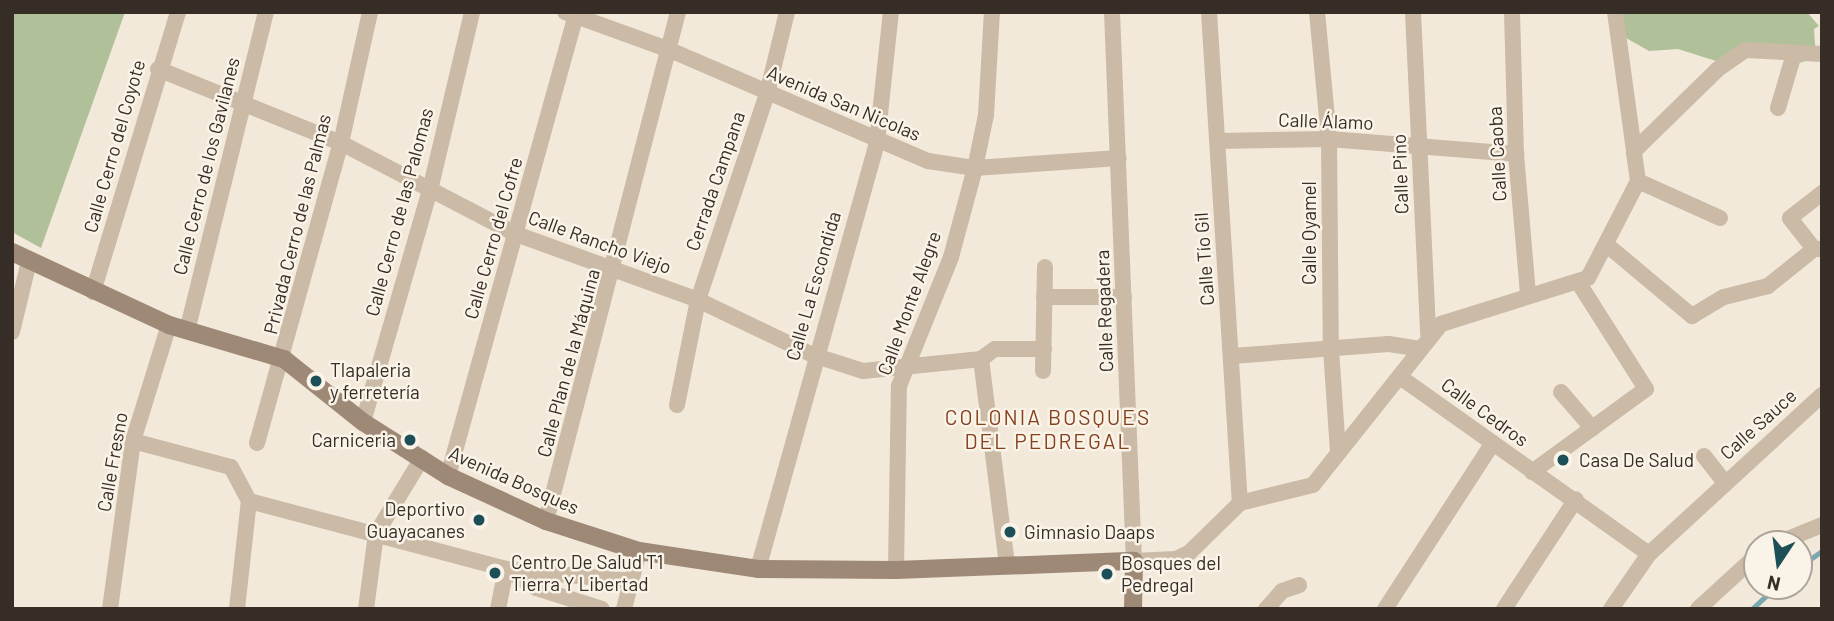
<!DOCTYPE html>
<meta charset="utf-8">
<style>
body{margin:0}
#map{position:relative;width:1834px;height:621px;overflow:hidden;background:#f2e9da;font-family:Barlow,sans-serif}
div>[style]{position:absolute}
[style*='--x']{left:calc(var(--x)*1px);top:calc(var(--y)*1px);width:calc(var(--w)*1px);rotate:calc(var(--a)*1deg)}
.green>*{inset:0;background:#b0c19a}
.stream>*{height:4.5px;margin:-2.25px;padding:0 2.25px;transform-origin:2.25px;border-radius:2.25px;background:#79a8af}
.street>*{height:16px;margin:-8px;padding:0 8px;transform-origin:8px;border-radius:8px;background:#cabaa6}
.secondary>*{height:18px;margin:-9px;padding:0 9px;transform-origin:9px;border-radius:9px;background:#9e8977}
.dots>*{width:19px;height:19px;translate:-50% -50%;box-sizing:border-box;border:4px solid #faf3e7;border-radius:50%}
span{translate:-50% -50%;white-space:nowrap;text-align:center;line-height:1.15;-webkit-text-stroke:5px #faf3e7;paint-order:stroke}
.street-label{font-size:19px;color:#362d27}
.poi-label{font-size:19px;color:#362d27}
.left{translate:0 -50%;text-align:left}
.right{translate:-100% -50%;text-align:right}
.neighbourhood-label{font-size:21px;color:#86411f;letter-spacing:2px}
.frame{position:absolute;inset:0;border:14px solid #362d27;pointer-events:none}
.north{position:absolute;left:1743px;top:530px;width:70px;height:70px;box-sizing:border-box;background:#faf3e7;border:2px solid #aca49a;border-radius:50%;rotate:193deg;font-size:19px;font-weight:700;line-height:28px;text-align:center;color:#362d27}
.north::after{content:'';display:block;margin:auto;width:24px;height:32px;background:#1c4f58;clip-path:polygon(50% 0,100% 100%,50% 72%,0 100%)}
</style>
<div id="map">
<div class="green">
<div style="clip-path:polygon(12px 12px,125px 12px,41px 248px,12px 232px)"></div>
<div style="clip-path:polygon(1616px 12px,1807px 12px,1819px 26px,1814px 29px,1816px 58px,1799px 63px,1776px 50px,1716px 61px,1678px 49px,1649px 51px,1626px 38px)"></div>
</div>
<div class="stream">
<div style="--x:1799;--y:567;--w:28;--a:-35"></div>
<div style="--x:1752;--y:609;--w:34;--a:-43"></div>
</div>
<div class="street">
<div style="--x:565;--y:12;--w:112;--a:19.9"></div>
<div style="--x:670;--y:50;--w:281;--a:23.3"></div>
<div style="--x:928;--y:161;--w:48;--a:8.5"></div>
<div style="--x:975;--y:168;--w:144;--a:-4"></div>
<div style="--x:1112;--y:12;--w:549;--a:87.71"></div>
<div style="--x:1134;--y:561;--w:42;--a:-2.7"></div>
<div style="--x:1176;--y:559;--w:14;--a:-25"></div>
<div style="--x:1189;--y:553;--w:71;--a:-44.4"></div>
<div style="--x:1240;--y:503;--w:75;--a:-13.9"></div>
<div style="--x:1313;--y:485;--w:206;--a:-51.5"></div>
<div style="--x:1441;--y:324;--w:154;--a:-17.4"></div>
<div style="--x:1588;--y:278;--w:109;--a:-62.7"></div>
<div style="--x:1638;--y:181;--w:30;--a:-98"></div>
<div style="--x:1634;--y:151;--w:117;--a:-44.3"></div>
<div style="--x:1718;--y:69;--w:33;--a:-35"></div>
<div style="--x:1745;--y:50;--w:77;--a:3"></div>
<div style="--x:1209;--y:12;--w:492;--a:86.4"></div>
<div style="--x:1317;--y:12;--w:128;--a:84.6"></div>
<div style="--x:1329;--y:139;--w:210;--a:89.5"></div>
<div style="--x:1331;--y:349;--w:104;--a:86.1"></div>
<div style="--x:1413;--y:12;--w:323;--a:87.3"></div>
<div style="--x:1512;--y:12;--w:142;--a:88.4"></div>
<div style="--x:1516;--y:154;--w:140;--a:85.1"></div>
<div style="--x:1615;--y:12;--w:140;--a:82.2"></div>
<div style="--x:158;--y:69;--w:197;--a:22"></div>
<div style="--x:341;--y:143;--w:197;--a:27.5"></div>
<div style="--x:516;--y:234;--w:194;--a:19.9"></div>
<div style="--x:698;--y:300;--w:127;--a:25.6"></div>
<div style="--x:813;--y:355;--w:52;--a:17.7"></div>
<div style="--x:863;--y:371;--w:119;--a:-5.8"></div>
<div style="--x:981;--y:359;--w:17;--a:-36"></div>
<div style="--x:995;--y:349;--w:49;--a:0"></div>
<div style="--x:1778;--y:108;--w:56;--a:-73.5"></div>
<div style="--x:1218;--y:141;--w:111;--a:-1"></div>
<div style="--x:1329;--y:139;--w:188;--a:4.6"></div>
<div style="--x:1638;--y:181;--w:90;--a:24.3"></div>
<div style="--x:1607;--y:245;--w:111;--a:39.9"></div>
<div style="--x:1692;--y:316;--w:37;--a:-31"></div>
<div style="--x:1724;--y:297;--w:45;--a:-14"></div>
<div style="--x:1768;--y:286;--w:59;--a:-38.8"></div>
<div style="--x:1814;--y:249;--w:8;--a:0"></div>
<div style="--x:1814;--y:249;--w:39;--a:-128"></div>
<div style="--x:1790;--y:218;--w:41;--a:-38"></div>
<div style="--x:93;--y:292;--w:293;--a:-73.1"></div>
<div style="--x:1044;--y:297;--w:80;--a:0"></div>
<div style="--x:187;--y:331;--w:329;--a:-76.1"></div>
<div style="--x:12;--y:332;--w:73;--a:-76.5"></div>
<div style="--x:1232;--y:356;--w:157;--a:-4.4"></div>
<div style="--x:1389;--y:344;--w:30;--a:9"></div>
<div style="--x:981;--y:359;--w:209;--a:82.8"></div>
<div style="--x:1043;--y:371;--w:104;--a:-88.9"></div>
<div style="--x:1400;--y:377;--w:305;--a:35.4"></div>
<div style="--x:1561;--y:392;--w:48;--a:49.3"></div>
<div style="--x:677;--y:405;--w:107;--a:-78.7"></div>
<div style="--x:698;--y:300;--w:217;--a:-71.5"></div>
<div style="--x:767;--y:94;--w:84;--a:-76.3"></div>
<div style="--x:363;--y:422;--w:246;--a:-73.9"></div>
<div style="--x:431;--y:186;--w:179;--a:-76.7"></div>
<div style="--x:133;--y:441;--w:101;--a:14.9"></div>
<div style="--x:231;--y:467;--w:38;--a:62"></div>
<div style="--x:249;--y:501;--w:266;--a:14.8"></div>
<div style="--x:506;--y:569;--w:126;--a:5.5"></div>
<div style="--x:257;--y:443;--w:312;--a:-74.4"></div>
<div style="--x:341;--y:143;--w:134;--a:-77.5"></div>
<div style="--x:1704;--y:456;--w:33;--a:52"></div>
<div style="--x:1532;--y:472;--w:141;--a:-36.1"></div>
<div style="--x:1646;--y:389;--w:127;--a:-122.4"></div>
<div style="--x:448;--y:476;--w:482;--a:-74.5"></div>
<div style="--x:546;--y:521;--w:526;--a:-75.46"></div>
<div style="--x:1775;--y:544;--w:51;--a:-22"></div>
<div style="--x:506;--y:569;--w:36;--a:32"></div>
<div style="--x:536;--y:588;--w:69;--a:17.7"></div>
<div style="--x:758;--y:569;--w:443;--a:-74.4"></div>
<div style="--x:877;--y:142;--w:131;--a:-83.9"></div>
<div style="--x:896;--y:570;--w:184;--a:-89.1"></div>
<div style="--x:899;--y:386;--w:139;--a:-68"></div>
<div style="--x:951;--y:257;--w:92;--a:-74.9"></div>
<div style="--x:975;--y:168;--w:54;--a:-78.3"></div>
<div style="--x:986;--y:115;--w:103;--a:-86.7"></div>
<div style="--x:110;--y:609;--w:170;--a:-82.2"></div>
<div style="--x:133;--y:441;--w:121;--a:-72.8"></div>
<div style="--x:237;--y:609;--w:109;--a:-83.7"></div>
<div style="--x:366;--y:609;--w:76;--a:-82.4"></div>
<div style="--x:376;--y:534;--w:89;--a:-58.8"></div>
<div style="--x:498;--y:609;--w:41;--a:-78.7"></div>
<div style="--x:624;--y:609;--w:60;--a:-75.5"></div>
<div style="--x:1266;--y:609;--w:24;--a:-48"></div>
<div style="--x:1282;--y:591;--w:18;--a:-19"></div>
<div style="--x:1385;--y:609;--w:198;--a:-57"></div>
<div style="--x:1504;--y:609;--w:131;--a:-56.8"></div>
<div style="--x:1611;--y:609;--w:67;--a:-55.4"></div>
<div style="--x:1649;--y:554;--w:235;--a:-42.6"></div>
<div style="--x:1698;--y:609;--w:80;--a:-42.5"></div>
</div>
<div class="secondary">
<div style="--x:12;--y:252;--w:173;--a:24.9"></div>
<div style="--x:169;--y:325;--w:120;--a:16.5"></div>
<div style="--x:284;--y:359;--w:101;--a:38.6"></div>
<div style="--x:363;--y:422;--w:101;--a:32.4"></div>
<div style="--x:448;--y:476;--w:108;--a:24.7"></div>
<div style="--x:546;--y:521;--w:98;--a:17.9"></div>
<div style="--x:639;--y:551;--w:120;--a:8.6"></div>
<div style="--x:758;--y:569;--w:138;--a:0.4"></div>
<div style="--x:896;--y:570;--w:238;--a:-2.2"></div>
<div style="--x:1134;--y:561;--w:48;--a:91.2"></div>
</div>
<div class="dots">
<div style="left:316px;top:381px;background:#1c4f58"></div>
<div style="left:410px;top:440px;background:#1c4f58"></div>
<div style="left:1563px;top:460px;background:#1c4f58"></div>
<div style="left:479px;top:520px;background:#1c4f58"></div>
<div style="left:1010px;top:532px;background:#1c4f58"></div>
<div style="left:495px;top:573px;background:#1c4f58"></div>
<div style="left:1107px;top:574px;background:#1c4f58"></div>
</div>
<div class="street-label">
<span style="left:844px;top:103px;rotate:23deg">Avenida San Nicolas</span>
<span style="left:1326px;top:121px;rotate:2deg">Calle Álamo</span>
<span style="left:114px;top:146px;rotate:-74deg">Calle Cerro del Coyote</span>
<span style="left:1497px;top:154px;rotate:-93deg">Calle Caoba</span>
<span style="left:206px;top:166px;rotate:-76deg">Calle Cerro de los Gavilanes</span>
<span style="left:1400px;top:174px;rotate:-92deg">Calle Pino</span>
<span style="left:715px;top:181px;rotate:-71deg">Cerrada Campana</span>
<span style="left:399px;top:212px;rotate:-75deg">Calle Cerro de las Palomas</span>
<span style="left:297px;top:224px;rotate:-76deg">Privada Cerro de las Palmas</span>
<span style="left:1309px;top:233px;rotate:-90deg">Calle Oyamel</span>
<span style="left:493px;top:238px;rotate:-74deg">Calle Cerro del Cofre</span>
<span style="left:600px;top:242px;rotate:20deg">Calle Rancho Viejo</span>
<span style="left:1204px;top:259px;rotate:-94deg">Calle Tío Gil</span>
<span style="left:813px;top:286px;rotate:-74deg">Calle La Escondida</span>
<span style="left:909px;top:303px;rotate:-70deg">Calle Monte Alegre</span>
<span style="left:1104px;top:311px;rotate:-92deg">Calle Regadera</span>
<span style="left:568px;top:363px;rotate:-75deg">Calle Plan de la Máquina</span>
<span style="left:1485px;top:412px;rotate:36deg">Calle Cedros</span>
<span style="left:1758px;top:424px;rotate:-42deg">Calle Sauce</span>
<span style="left:112px;top:462px;rotate:-80deg">Calle Fresno</span>
<span style="left:514px;top:480px;rotate:24deg">Avenida Bosques</span>
</div>
<div class="poi-label">
<span class="left" style="left:330px;top:381px">Tlapaleria<br>y ferretería</span>
<span class="right" style="left:396px;top:440px">Carniceria</span>
<span class="left" style="left:1579px;top:460px">Casa De Salud</span>
<span class="right" style="left:465px;top:520px">Deportivo<br>Guayacanes</span>
<span class="left" style="left:1024px;top:532px">Gimnasio Daaps</span>
<span class="left" style="left:511px;top:573px">Centro De Salud T1<br>Tierra Y Libertad</span>
<span class="left" style="left:1121px;top:574px">Bosques del<br>Pedregal</span>
</div>
<div class="neighbourhood-label">
<span style="left:1048px;top:429px">COLONIA BOSQUES<br>DEL PEDREGAL</span>
</div>
<div class="frame"></div>
<div class="north">N</div>
</div>
